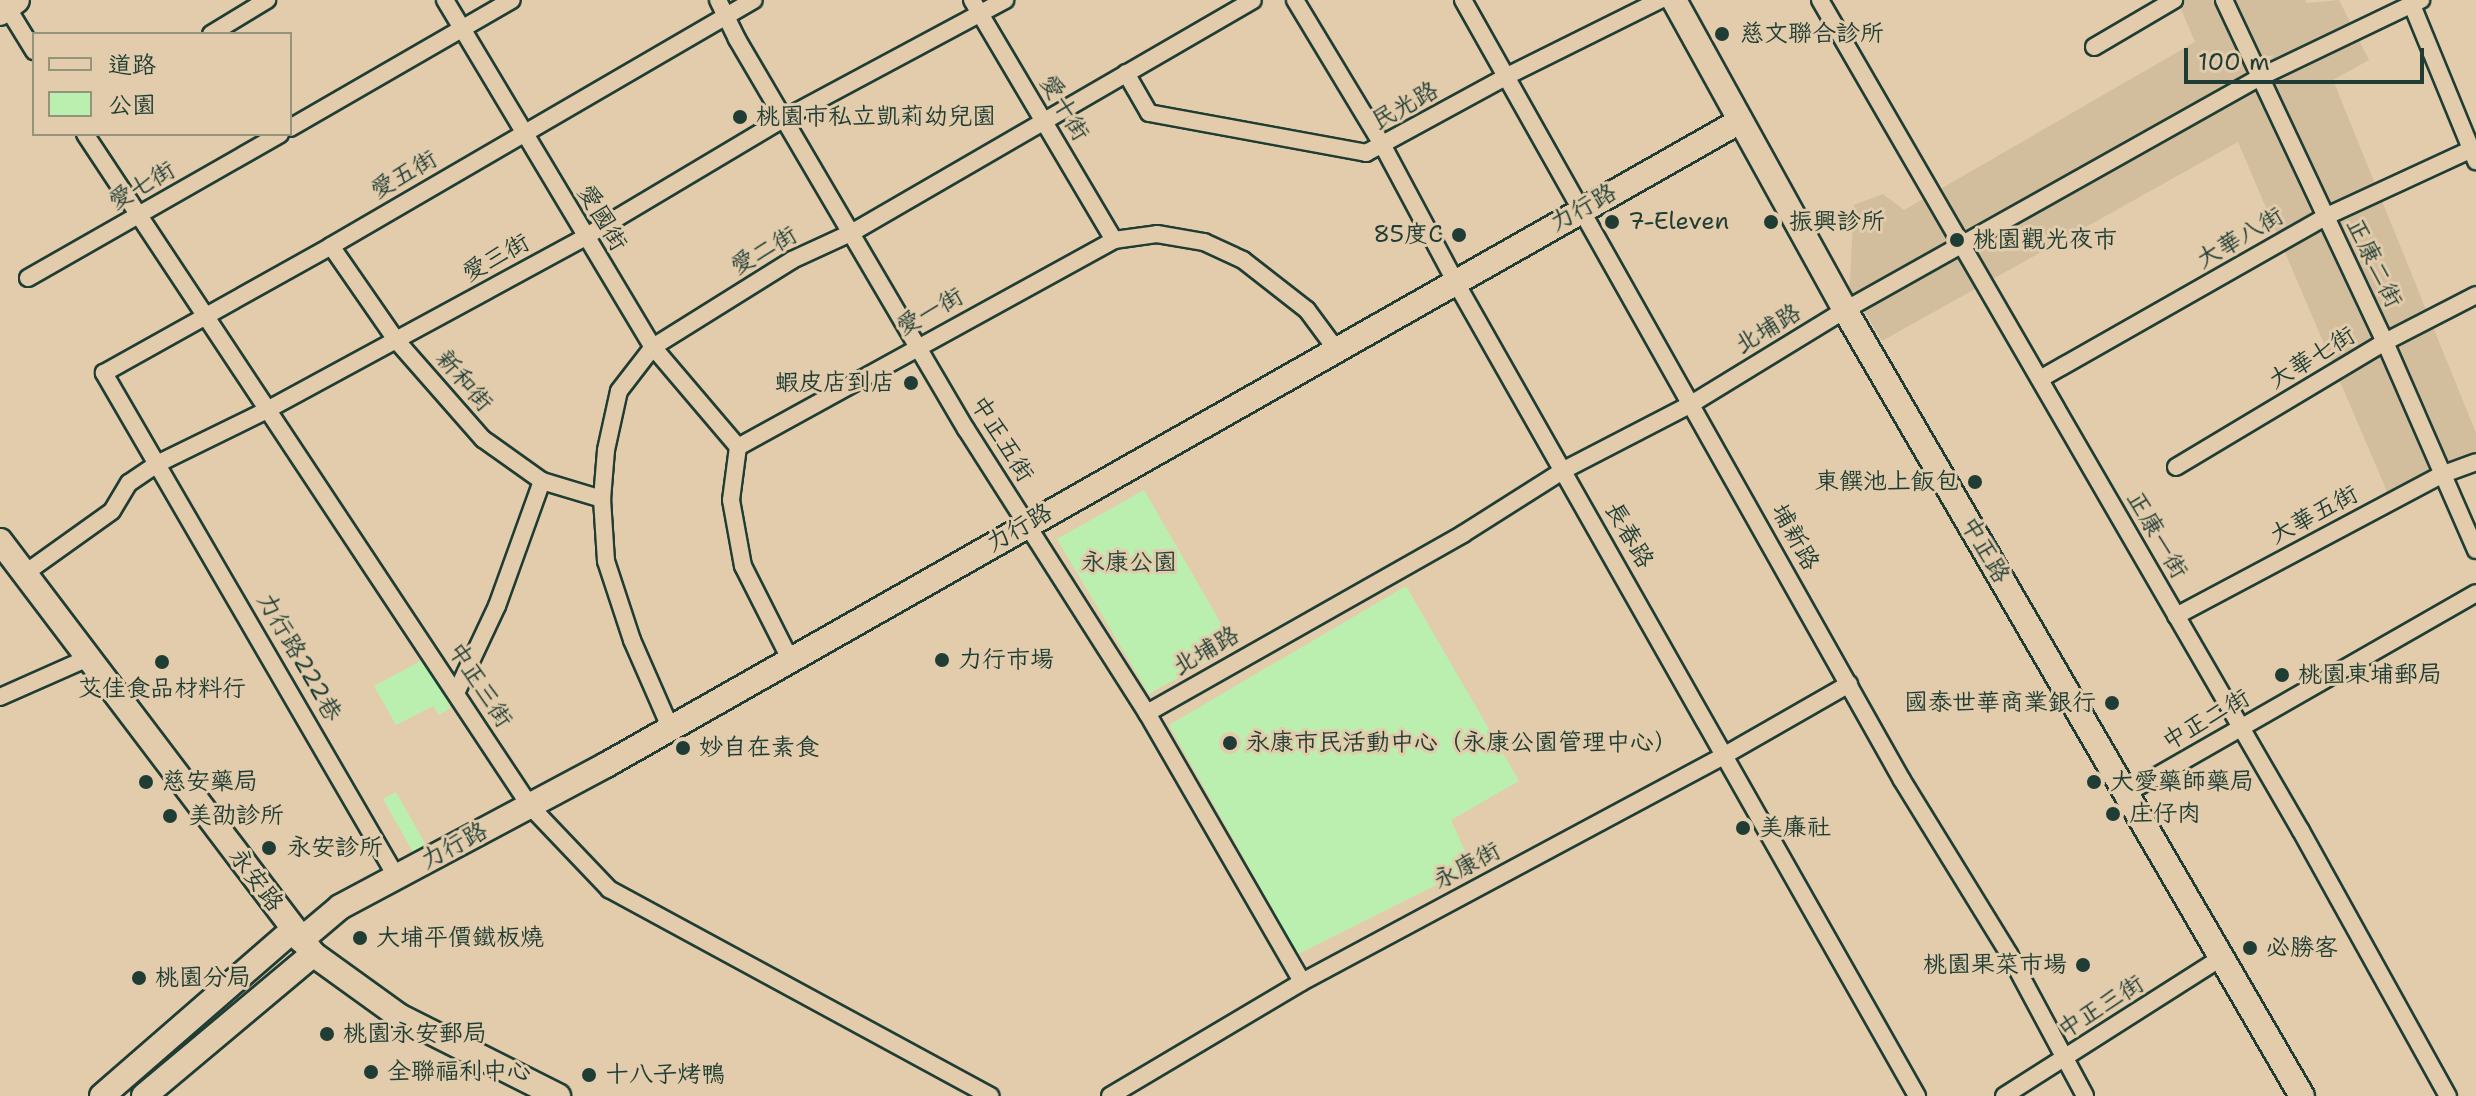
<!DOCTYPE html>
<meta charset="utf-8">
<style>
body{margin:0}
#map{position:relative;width:2476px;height:1096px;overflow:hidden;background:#e2ccac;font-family:"Shantell Sans","LXGW WenKai TC",sans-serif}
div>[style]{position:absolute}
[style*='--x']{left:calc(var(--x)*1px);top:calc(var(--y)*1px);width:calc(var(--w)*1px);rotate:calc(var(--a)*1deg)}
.built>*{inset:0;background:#d2bd9d}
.green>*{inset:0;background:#bbefaf}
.roads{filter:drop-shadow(2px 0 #1f3d34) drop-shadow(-2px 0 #1f3d34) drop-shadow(0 2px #1f3d34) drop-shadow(0 -2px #1f3d34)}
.street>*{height:16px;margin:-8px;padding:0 8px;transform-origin:8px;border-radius:8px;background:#e2ccac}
.secondary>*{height:24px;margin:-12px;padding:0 12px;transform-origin:12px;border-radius:12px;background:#e2ccac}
.dots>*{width:22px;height:22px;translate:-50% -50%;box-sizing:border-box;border:4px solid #e2ccac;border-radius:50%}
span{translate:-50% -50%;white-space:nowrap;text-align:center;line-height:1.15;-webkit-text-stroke:6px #e2ccac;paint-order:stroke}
.poi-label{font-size:24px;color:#1f3d34}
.left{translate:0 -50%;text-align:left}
.right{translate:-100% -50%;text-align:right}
.street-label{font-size:24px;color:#1f3d34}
.park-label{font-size:24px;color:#27463a}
.legend{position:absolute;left:32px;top:32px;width:260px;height:104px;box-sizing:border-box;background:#e2ccac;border:2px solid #94937c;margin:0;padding:10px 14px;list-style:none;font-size:24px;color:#1f3d34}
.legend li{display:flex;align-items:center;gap:16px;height:40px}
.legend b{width:40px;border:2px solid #94937c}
.scale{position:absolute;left:2184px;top:48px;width:240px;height:36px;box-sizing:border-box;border:4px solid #1f3d34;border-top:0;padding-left:10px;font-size:24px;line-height:28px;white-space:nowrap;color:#1f3d34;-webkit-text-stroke:6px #e2ccac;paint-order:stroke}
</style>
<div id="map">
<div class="built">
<div style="clip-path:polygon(2177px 0,2305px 0,2307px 3px,2339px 0,2369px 60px,2333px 80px,2476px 433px,2476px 453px,2388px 494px,2238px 142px,1882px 341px,1866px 314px,1849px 296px,1854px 205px,1883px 194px,1904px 210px,2195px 42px)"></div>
</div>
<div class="green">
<div style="clip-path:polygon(1144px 490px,1234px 646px,1149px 694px,1057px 539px)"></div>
<div style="clip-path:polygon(1406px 586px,1519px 781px,1451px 820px,1472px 867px,1298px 954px,1169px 725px)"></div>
<div style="clip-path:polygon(428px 657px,453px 695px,449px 709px,439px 715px,433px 706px,396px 725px,374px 686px)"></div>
<div style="clip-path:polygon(396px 792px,427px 847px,414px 854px,383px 799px)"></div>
</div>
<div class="roads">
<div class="street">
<div style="--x:445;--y:0;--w:405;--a:59.1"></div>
<div style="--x:653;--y:347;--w:131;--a:49.6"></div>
<div style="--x:718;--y:0;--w:43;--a:64"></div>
<div style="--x:737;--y:39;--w:452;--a:59.6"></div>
<div style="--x:966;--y:429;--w:337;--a:57.5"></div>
<div style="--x:1147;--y:713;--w:310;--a:60"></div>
<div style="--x:972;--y:0;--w:279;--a:59.4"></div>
<div style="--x:1295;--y:0;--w:170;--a:58.9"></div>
<div style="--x:1383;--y:146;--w:153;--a:61.9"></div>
<div style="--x:1455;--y:281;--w:937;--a:60.45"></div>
<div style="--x:1463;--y:0;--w:895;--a:60.63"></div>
<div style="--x:1902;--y:780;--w:204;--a:58.4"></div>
<div style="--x:2009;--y:954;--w:161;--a:61.8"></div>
<div style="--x:1820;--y:0;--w:960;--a:59.94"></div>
<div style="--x:2301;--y:831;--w:303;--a:61"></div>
<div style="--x:2224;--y:0;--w:378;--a:64.8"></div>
<div style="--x:2385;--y:342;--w:227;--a:66.4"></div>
<div style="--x:2412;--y:5;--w:169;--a:67.7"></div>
<div style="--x:7;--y:7;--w:52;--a:58.5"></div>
<div style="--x:211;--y:34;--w:66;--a:-31.3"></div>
<div style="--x:2094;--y:47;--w:93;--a:-30.4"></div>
<div style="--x:1126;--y:73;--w:46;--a:60.1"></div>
<div style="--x:1149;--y:113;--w:221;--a:10.4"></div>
<div style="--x:1366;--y:153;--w:161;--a:-28.6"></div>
<div style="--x:1507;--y:76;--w:171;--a:-26.4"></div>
<div style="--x:290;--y:128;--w:256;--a:-30"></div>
<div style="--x:85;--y:134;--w:806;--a:56.49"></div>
<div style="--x:530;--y:806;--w:115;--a:46.4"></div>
<div style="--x:609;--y:889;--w:434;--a:28.5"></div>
<div style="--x:331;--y:246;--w:114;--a:55.3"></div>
<div style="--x:396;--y:340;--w:132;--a:48.7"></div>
<div style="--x:483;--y:439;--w:72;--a:35.4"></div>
<div style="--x:542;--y:481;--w:63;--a:16.7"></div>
<div style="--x:28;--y:278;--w:290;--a:-29.7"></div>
<div style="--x:2040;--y:379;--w:328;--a:-29.6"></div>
<div style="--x:2325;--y:217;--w:160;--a:-24.8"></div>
<div style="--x:2176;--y:467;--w:244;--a:-30.9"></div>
<div style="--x:2385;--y:342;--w:102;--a:-27.3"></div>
<div style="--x:24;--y:574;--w:108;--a:-35.6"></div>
<div style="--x:112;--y:511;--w:33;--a:-59"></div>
<div style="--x:129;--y:483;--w:34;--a:-34"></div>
<div style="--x:157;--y:464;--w:123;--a:-26.1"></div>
<div style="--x:267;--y:410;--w:362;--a:-28.5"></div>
<div style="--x:585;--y:237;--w:233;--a:-30.8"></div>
<div style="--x:785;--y:118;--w:250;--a:-28.2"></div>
<div style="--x:2176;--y:616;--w:300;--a:-28"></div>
<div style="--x:2441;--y:475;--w:37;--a:-20"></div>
<div style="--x:790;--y:659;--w:104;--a:-116.8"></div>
<div style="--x:743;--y:566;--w:67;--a:-100.3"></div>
<div style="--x:731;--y:500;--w:53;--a:-82.5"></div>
<div style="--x:738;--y:447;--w:429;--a:-28.8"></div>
<div style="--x:1114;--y:240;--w:43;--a:-7.9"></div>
<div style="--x:1157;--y:234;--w:48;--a:9.7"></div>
<div style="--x:1204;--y:242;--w:43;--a:24.8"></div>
<div style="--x:1243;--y:260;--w:81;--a:38"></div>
<div style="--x:1307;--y:310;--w:47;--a:53.6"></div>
<div style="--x:457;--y:691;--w:94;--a:-64.8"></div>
<div style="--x:497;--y:606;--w:133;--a:-70.2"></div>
<div style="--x:0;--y:697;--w:96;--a:-23.9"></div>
<div style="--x:1147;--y:713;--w:363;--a:-29.5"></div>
<div style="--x:1463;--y:534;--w:120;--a:-32.4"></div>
<div style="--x:1564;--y:470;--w:145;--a:-27.4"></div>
<div style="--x:1693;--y:403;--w:178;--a:-31.5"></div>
<div style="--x:1845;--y:310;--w:474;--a:-29.3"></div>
<div style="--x:2258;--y:78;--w:181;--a:-25.6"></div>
<div style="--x:670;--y:727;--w:95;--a:-113.6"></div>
<div style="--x:632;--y:640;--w:83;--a:-108.2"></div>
<div style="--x:606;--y:561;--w:62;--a:-93.7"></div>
<div style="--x:602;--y:499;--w:49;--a:-85.3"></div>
<div style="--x:606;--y:450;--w:60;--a:-77.6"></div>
<div style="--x:619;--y:391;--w:56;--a:-52.3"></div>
<div style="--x:653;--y:347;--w:164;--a:-32"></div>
<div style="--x:792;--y:260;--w:67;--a:-24.7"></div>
<div style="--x:853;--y:232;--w:462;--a:-30.1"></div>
<div style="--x:2127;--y:793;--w:402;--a:-29.8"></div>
<div style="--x:396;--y:876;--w:582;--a:-120.14"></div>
<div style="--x:104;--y:373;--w:260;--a:-29.2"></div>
<div style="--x:331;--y:246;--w:489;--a:-30.2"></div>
<div style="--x:1110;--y:1096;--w:223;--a:-30.7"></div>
<div style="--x:1302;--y:982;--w:480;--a:-28.2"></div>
<div style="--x:1725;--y:755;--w:143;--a:-29.8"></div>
<div style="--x:2004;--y:1096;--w:257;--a:-32.5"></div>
</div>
<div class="secondary">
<div style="--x:1674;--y:0;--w:354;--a:61.1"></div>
<div style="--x:1845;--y:310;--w:909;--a:59.83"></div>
<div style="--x:0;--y:13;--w:21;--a:-37"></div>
<div style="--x:0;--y:541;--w:518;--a:52.84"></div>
<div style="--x:313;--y:954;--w:106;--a:35.8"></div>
<div style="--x:399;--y:1016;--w:178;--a:26.7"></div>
<div style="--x:301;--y:940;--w:51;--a:-40.2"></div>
<div style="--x:340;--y:907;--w:302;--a:-28.1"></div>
<div style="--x:606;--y:765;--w:1304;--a:-29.59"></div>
<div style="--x:102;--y:1096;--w:254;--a:-41"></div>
<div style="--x:144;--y:1096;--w:221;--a:-40"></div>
</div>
</div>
<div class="dots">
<div style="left:1722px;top:34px;background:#1f3d34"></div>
<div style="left:740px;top:117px;background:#1f3d34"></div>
<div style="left:1612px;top:222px;background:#1f3d34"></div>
<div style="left:1771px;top:222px;background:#1f3d34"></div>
<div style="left:1459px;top:235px;background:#1f3d34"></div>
<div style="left:1957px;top:240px;background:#1f3d34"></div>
<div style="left:911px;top:383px;background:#1f3d34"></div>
<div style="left:1975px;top:482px;background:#1f3d34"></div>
<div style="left:942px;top:660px;background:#1f3d34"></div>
<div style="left:162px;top:662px;background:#1f3d34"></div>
<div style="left:2282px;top:675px;background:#1f3d34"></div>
<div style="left:2112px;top:703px;background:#1f3d34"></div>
<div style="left:1230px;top:743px;background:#1f3d34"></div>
<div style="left:683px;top:748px;background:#1f3d34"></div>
<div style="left:146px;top:782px;background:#1f3d34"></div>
<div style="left:2094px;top:782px;background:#1f3d34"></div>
<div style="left:2113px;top:814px;background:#1f3d34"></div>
<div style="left:170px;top:816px;background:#1f3d34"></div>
<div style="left:1743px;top:828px;background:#1f3d34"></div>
<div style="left:269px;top:848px;background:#1f3d34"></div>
<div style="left:360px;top:938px;background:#1f3d34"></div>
<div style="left:2250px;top:948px;background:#1f3d34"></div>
<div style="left:2083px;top:965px;background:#1f3d34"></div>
<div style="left:139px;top:978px;background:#1f3d34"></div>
<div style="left:327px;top:1034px;background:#1f3d34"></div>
<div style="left:371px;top:1072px;background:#1f3d34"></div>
<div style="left:589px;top:1075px;background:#1f3d34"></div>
</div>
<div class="poi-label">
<span class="left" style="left:1740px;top:34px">慈文聯合診所</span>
<span class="left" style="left:756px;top:117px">桃園市私立凱莉幼兒園</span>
<span class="left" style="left:1628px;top:222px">7-Eleven</span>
<span class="left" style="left:1789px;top:222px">振興診所</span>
<span class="right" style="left:1443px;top:235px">85度C</span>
<span class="left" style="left:1973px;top:240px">桃園觀光夜市</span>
<span class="right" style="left:895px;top:383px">蝦皮店到店</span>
<span class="right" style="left:1959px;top:482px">東饌池上飯包</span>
<span class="left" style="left:958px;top:660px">力行市場</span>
<span class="left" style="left:2298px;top:675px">桃園東埔郵局</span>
<span style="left:162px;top:689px">艾佳食品材料行</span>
<span class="right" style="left:2096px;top:703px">國泰世華商業銀行</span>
<span class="left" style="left:1246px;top:743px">永康市民活動中心（永康公園管理中心）</span>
<span class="left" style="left:699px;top:748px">妙自在素食</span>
<span class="left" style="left:162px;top:782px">慈安藥局</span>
<span class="left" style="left:2110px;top:782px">大愛藥師藥局</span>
<span class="left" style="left:2129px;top:814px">庄仔肉</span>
<span class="left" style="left:188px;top:816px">美劭診所</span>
<span class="left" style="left:1759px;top:828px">美廉社</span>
<span class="left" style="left:287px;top:848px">永安診所</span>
<span class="left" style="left:376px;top:938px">大埔平價鐵板燒</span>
<span class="left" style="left:2266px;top:948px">必勝客</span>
<span class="right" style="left:2067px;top:965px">桃園果菜市場</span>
<span class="left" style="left:155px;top:978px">桃園分局</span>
<span class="left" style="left:343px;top:1034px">桃園永安郵局</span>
<span class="left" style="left:387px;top:1072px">全聯福利中心</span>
<span class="left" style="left:605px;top:1075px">十八子烤鴨</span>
</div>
<div class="street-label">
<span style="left:1405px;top:106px;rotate:-29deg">民光路</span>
<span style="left:1064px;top:108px;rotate:59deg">愛十街</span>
<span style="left:404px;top:175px;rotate:-30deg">愛五街</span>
<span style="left:142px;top:186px;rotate:-30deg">愛七街</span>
<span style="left:1583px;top:208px;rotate:-29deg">力行路</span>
<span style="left:602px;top:218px;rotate:59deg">愛國街</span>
<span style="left:2240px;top:238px;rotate:-30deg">大華八街</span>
<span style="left:764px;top:251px;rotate:-30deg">愛二街</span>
<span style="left:496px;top:258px;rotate:-29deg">愛三街</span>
<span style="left:2374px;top:263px;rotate:64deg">正康二街</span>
<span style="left:930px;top:312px;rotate:-29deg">愛一街</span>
<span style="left:1768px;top:329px;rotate:-31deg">北埔路</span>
<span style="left:2312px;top:358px;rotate:-31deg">大華七街</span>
<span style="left:464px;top:381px;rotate:49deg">新和街</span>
<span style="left:1002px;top:439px;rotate:58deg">中正五街</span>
<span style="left:2314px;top:515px;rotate:-28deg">大華五街</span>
<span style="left:1019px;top:528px;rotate:-30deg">力行路</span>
<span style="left:1629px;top:535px;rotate:60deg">長春路</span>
<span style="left:2157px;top:535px;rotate:60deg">正康一街</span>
<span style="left:1795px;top:537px;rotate:61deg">埔新路</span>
<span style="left:1985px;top:550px;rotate:60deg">中正路</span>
<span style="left:1206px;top:651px;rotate:-30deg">北埔路</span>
<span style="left:299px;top:657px;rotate:60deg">力行路222巷</span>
<span style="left:480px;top:685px;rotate:57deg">中正三街</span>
<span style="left:2206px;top:720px;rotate:-30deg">中正二街</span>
<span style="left:454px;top:846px;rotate:-28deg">力行路</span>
<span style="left:1467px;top:866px;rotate:-28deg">永康街</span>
<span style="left:256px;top:880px;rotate:53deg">永安路</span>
<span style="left:2101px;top:1007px;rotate:-32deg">中正三街</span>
</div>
<div class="park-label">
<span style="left:1129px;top:563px">永康公園</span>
</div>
<ul class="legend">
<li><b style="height:10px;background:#e2ccac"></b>道路</li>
<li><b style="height:22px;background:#bbefaf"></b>公園</li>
</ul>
<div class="scale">100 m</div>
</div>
